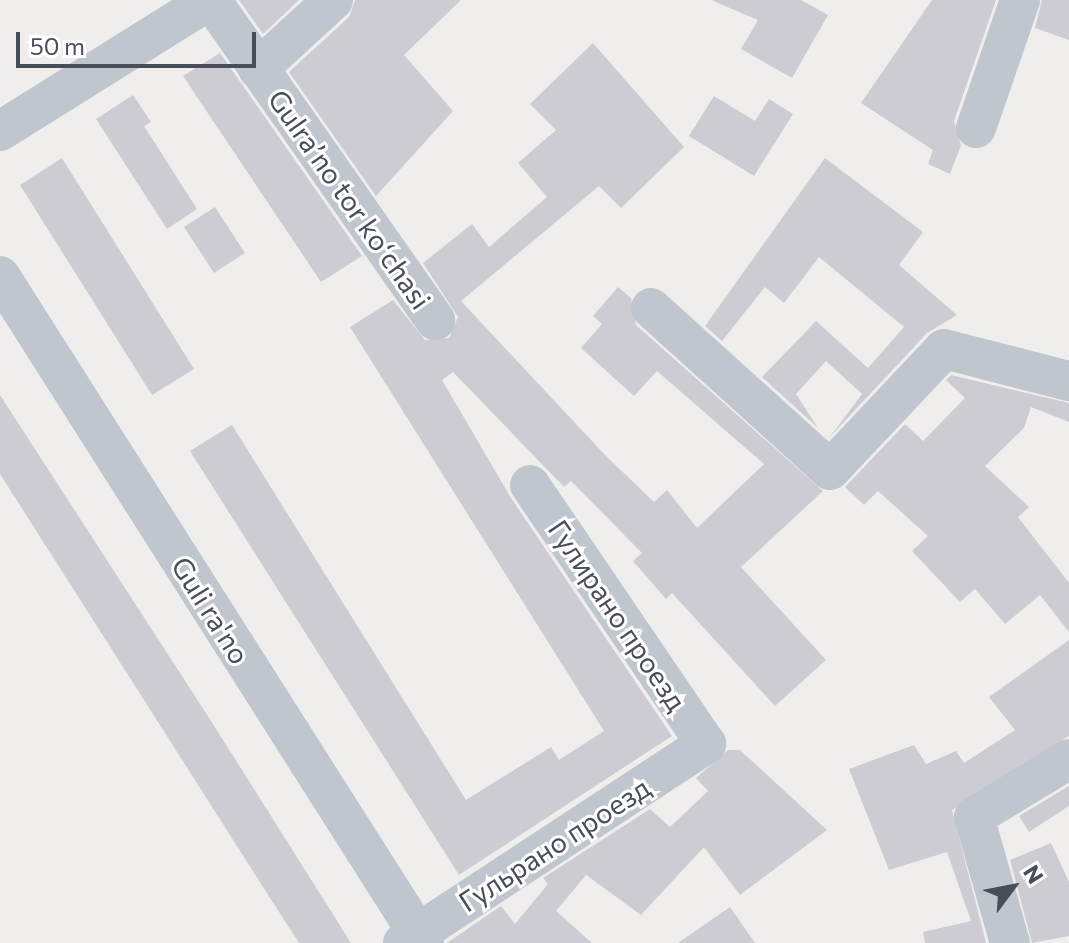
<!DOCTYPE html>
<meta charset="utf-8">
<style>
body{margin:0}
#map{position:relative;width:1069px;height:943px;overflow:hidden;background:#f0eeed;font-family:Commissioner,sans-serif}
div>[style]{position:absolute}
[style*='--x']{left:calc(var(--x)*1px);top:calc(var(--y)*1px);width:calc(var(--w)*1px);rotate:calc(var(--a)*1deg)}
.building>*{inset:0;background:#ccccd2}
.minor>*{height:40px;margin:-20px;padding:0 20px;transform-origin:20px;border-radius:20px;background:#c0c6ce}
span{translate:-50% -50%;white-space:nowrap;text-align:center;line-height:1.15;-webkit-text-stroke:6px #fff;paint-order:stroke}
.street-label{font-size:28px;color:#484e59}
.north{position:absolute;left:973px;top:847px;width:80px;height:80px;-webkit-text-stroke:6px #fff;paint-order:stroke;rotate:58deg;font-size:22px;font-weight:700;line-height:32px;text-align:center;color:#484e59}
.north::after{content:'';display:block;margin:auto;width:28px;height:36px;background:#484e59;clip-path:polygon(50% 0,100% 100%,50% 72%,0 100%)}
.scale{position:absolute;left:16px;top:32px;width:240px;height:36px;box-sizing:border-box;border:4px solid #484e59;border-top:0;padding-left:10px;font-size:24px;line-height:28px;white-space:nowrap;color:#484e59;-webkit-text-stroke:6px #fff;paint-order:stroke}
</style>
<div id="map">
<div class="building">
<div style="clip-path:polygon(239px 0,299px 0,263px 34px)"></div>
<div style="clip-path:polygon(355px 0,461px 0,404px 55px,453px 111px,376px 196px,289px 72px,349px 17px)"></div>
<div style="clip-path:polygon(711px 0,801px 0,828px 15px,792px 78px,741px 49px,758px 20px)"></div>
<div style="clip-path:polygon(932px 0,996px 0,954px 121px,961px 145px,950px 174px,928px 164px,933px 150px,861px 103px)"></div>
<div style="clip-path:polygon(1042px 0,1069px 0,1069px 40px,1035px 28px)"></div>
<div style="clip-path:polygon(593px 43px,684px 147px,621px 208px,599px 186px,461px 301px,606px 456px,654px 502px,667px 490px,697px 528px,764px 464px,657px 371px,634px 396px,581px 348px,602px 324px,593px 316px,618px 287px,631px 298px,636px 325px,823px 491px,741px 567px,826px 660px,775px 706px,672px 593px,666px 599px,633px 561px,642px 553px,571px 481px,564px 487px,453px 372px,442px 380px,511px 498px,672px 736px,459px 875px,190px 451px,232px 425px,466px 800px,551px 747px,559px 760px,604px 731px,350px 327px,393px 300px,425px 340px,449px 338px,458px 317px,423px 263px,472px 224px,489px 247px,547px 197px,518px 163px,556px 130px,530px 104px)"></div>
<div style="clip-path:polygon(220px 53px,362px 256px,321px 282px,183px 76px)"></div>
<div style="clip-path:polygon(133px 95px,151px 122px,144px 126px,197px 209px,167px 229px,96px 119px)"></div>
<div style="clip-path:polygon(714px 96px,755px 121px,769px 99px,793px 114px,754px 176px,689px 136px)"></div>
<div style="clip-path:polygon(62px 158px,194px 369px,152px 395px,20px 185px)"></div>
<div style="clip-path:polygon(825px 158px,923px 232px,899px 265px,957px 315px,927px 333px,829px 438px,862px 394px,826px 361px,796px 394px,818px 428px,762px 377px,816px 321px,868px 368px,904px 327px,819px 257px,784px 303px,765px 287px,722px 341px,705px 326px)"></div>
<div style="clip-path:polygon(215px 207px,245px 253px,214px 273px,184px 227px)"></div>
<div style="clip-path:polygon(951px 375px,1069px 403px,1069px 422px,1031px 407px,1024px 428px,985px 466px,1029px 507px,1018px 517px,1069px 583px,1069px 632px,1040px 595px,1005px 624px,975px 589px,960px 602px,912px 551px,928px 536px,878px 491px,864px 505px,845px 487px,905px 424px,923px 441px,965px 398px,946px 380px)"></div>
<div style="clip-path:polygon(0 395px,213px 724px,351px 943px,299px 943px,272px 901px,0 474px)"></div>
<div style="clip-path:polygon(1069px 640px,1069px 736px,952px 810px,986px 943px,925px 943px,923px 932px,971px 921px,947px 852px,889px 870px,849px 769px,914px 745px,926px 764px,956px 751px,964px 763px,1015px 730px,989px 697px)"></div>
<div style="clip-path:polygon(728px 750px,740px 750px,827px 830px,740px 895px,704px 847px,641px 915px,586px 875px,556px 911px,592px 943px,447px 943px,501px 906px,515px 924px,548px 884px,543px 878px,650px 809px,670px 827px,708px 791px,696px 778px)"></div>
<div style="clip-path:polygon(1069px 786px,1069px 806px,1029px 832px,1019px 816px)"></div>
<div style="clip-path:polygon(1051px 843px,1069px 882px,1069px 936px,1032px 943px,1010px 860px)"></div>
<div style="clip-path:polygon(730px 907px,755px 943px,678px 943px)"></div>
</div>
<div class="minor">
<div style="--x:211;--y:0;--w:391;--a:55"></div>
<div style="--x:258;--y:69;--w:102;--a:-42.6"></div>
<div style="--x:976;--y:128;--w:135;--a:-71"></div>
<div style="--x:0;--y:131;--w:248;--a:-32"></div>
<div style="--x:0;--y:276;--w:790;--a:57.56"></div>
<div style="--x:651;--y:308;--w:241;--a:42.1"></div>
<div style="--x:830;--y:470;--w:166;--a:-46.7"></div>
<div style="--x:944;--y:349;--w:129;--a:14.4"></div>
<div style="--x:403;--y:943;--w:363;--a:-33.3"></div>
<div style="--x:706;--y:744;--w:313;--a:-124.2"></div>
<div style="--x:1010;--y:943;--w:131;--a:-105.9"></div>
<div style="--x:974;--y:817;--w:111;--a:-31.4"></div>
</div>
<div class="street-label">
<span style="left:350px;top:199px;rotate:55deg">Gulraʼno tor koʻchasi</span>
<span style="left:211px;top:610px;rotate:58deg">Guli ra'no</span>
<span style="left:618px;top:615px;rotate:56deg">Гулирано проезд</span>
<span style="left:554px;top:844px;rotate:-33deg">Гульрано проезд</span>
</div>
<div class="north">N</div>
<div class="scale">50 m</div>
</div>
